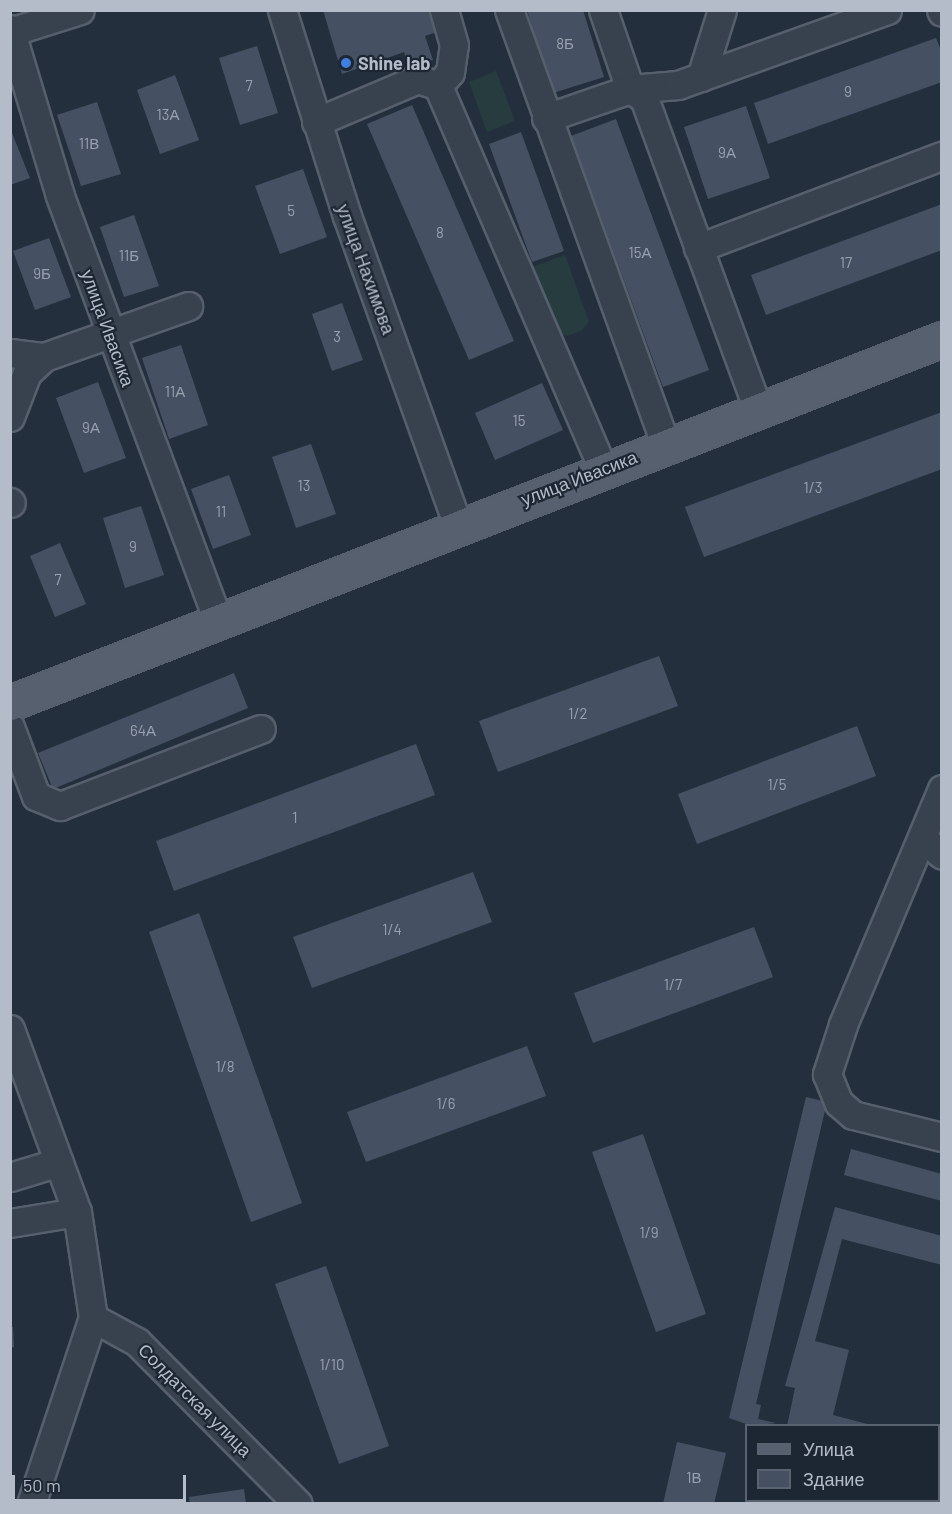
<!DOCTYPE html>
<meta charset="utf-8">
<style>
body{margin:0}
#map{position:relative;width:952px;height:1514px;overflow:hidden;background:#242f3e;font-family:Barlow,sans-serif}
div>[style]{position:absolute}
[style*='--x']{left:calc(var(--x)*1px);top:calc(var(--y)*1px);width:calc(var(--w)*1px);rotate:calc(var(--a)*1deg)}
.green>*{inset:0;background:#263c3f}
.building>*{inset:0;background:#455162}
.roads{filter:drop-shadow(2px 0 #565f6c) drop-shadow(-2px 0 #565f6c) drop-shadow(0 2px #565f6c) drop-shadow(0 -2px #565f6c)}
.minor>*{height:27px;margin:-13.5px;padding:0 13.5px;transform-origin:13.5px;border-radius:13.5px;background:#38414e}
.major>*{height:33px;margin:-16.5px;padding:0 16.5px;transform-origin:16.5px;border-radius:16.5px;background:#56606e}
.dots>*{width:16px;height:16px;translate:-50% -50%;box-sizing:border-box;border:3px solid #1d2633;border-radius:50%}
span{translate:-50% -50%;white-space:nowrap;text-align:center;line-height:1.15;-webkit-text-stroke:4.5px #1d2633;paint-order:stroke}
.number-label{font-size:15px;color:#98a1af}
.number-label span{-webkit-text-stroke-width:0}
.poi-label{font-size:18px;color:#b4bcc9;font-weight:700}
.left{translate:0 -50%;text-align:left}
.street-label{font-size:18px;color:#b4bcc9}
.frame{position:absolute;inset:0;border:12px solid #b4bcc9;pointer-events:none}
.legend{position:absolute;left:745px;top:1424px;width:195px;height:78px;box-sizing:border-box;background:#1d2633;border:2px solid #59626f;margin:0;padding:8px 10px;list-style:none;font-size:18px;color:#b4bcc9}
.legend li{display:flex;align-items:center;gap:12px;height:30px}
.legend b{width:30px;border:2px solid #59626f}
.scale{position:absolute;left:12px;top:1475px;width:174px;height:27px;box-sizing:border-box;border:3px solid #b4bcc9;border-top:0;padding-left:8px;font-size:18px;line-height:21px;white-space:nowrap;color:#b4bcc9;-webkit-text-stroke:4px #1d2633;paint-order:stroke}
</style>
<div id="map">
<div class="green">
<div style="clip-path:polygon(496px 71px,515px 121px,487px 132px,469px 82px)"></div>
<div style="clip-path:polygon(565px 255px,589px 322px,581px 331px,567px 336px,556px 332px,532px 267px)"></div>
</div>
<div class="building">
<div style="clip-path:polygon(323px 10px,430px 10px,437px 32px,425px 36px,433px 60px,409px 67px,404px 52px,342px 74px)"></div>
<div style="clip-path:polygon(527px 10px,583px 10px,604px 77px,553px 93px)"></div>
<div style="clip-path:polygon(936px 38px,942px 53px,942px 82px,768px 144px,754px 103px)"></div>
<div style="clip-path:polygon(257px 46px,278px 113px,240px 125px,219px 58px)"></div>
<div style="clip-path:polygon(175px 75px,199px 140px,160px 154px,137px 90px)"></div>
<div style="clip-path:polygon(97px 102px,121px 174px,81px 186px,57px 115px)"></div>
<div style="clip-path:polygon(412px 105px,514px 341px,469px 360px,367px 124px)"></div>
<div style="clip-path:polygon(746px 106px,770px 178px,708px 199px,684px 127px)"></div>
<div style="clip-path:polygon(616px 119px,709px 370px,663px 387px,571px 136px)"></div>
<div style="clip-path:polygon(10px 128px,30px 178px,10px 185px)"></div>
<div style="clip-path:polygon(521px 132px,564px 251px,532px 262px,489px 144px)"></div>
<div style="clip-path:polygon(303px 169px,327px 237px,280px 254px,255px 186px)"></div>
<div style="clip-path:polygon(942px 204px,942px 250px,766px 315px,751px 275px)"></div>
<div style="clip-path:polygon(134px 215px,159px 286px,124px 297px,100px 227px)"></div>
<div style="clip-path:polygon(49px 238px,71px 297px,35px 310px,13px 251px)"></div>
<div style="clip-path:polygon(342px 303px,363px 360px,332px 371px,312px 314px)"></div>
<div style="clip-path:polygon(181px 345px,208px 425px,169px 439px,142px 358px)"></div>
<div style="clip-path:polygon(98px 382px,126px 458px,84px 473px,56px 398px)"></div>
<div style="clip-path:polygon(542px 383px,563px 430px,495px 460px,475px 413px)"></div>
<div style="clip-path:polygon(942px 412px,942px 469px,704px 557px,685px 507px)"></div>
<div style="clip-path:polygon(311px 444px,336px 514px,296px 528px,272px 457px)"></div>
<div style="clip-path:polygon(229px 475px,251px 535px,213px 549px,191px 489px)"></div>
<div style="clip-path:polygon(141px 506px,164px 575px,125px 588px,103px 518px)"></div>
<div style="clip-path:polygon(60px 543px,86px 604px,55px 617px,30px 556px)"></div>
<div style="clip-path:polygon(659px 656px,678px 706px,498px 772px,479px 721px)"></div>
<div style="clip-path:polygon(234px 673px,248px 708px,53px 789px,38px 753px)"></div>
<div style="clip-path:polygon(857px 726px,876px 776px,697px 844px,678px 794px)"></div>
<div style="clip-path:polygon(416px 744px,435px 795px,174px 891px,156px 841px)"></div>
<div style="clip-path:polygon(473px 872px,492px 922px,312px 988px,293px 937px)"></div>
<div style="clip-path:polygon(199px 913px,302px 1203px,251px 1222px,149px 932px)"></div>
<div style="clip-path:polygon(754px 927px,773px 977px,593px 1043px,574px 993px)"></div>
<div style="clip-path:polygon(527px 1046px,546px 1096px,366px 1162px,347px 1112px)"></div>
<div style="clip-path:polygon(806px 1097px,827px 1102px,756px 1404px,761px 1405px,758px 1419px,776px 1423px,752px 1426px,729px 1418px)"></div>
<div style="clip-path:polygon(643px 1134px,706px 1314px,656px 1332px,592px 1152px)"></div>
<div style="clip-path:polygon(851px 1149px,942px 1174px,942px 1201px,844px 1175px)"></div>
<div style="clip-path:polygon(835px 1207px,942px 1236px,942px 1265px,842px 1239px,815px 1341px,849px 1350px,833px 1415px,875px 1426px,787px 1426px,795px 1388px,785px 1386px)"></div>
<div style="clip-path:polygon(326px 1266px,389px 1446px,339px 1464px,275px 1284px)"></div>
<div style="clip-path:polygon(10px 1327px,13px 1327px,14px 1347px,10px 1347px)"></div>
<div style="clip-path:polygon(677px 1442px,726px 1453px,714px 1504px,663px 1504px)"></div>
<div style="clip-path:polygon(244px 1489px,246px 1504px,190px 1504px,189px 1497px)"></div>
<div style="clip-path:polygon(761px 1500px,780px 1500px,760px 1504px)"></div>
<div style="clip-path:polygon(871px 1500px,909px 1500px,871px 1504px)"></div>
</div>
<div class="roads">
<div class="minor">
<div style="--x:282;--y:10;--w:216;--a:72.5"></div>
<div style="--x:347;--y:216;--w:329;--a:70.3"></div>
<div style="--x:509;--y:10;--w:462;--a:70.2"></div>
<div style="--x:603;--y:10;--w:83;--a:71.1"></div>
<div style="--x:630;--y:89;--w:48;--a:-4.8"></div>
<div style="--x:678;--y:85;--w:222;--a:-19.7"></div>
<div style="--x:941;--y:10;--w:2;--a:63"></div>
<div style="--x:10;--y:29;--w:174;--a:73.3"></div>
<div style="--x:60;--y:196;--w:453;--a:69.6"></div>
<div style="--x:10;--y:32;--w:73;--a:-17.4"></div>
<div style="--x:701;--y:77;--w:70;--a:-72.6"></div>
<div style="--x:438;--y:86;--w:18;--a:-49"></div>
<div style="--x:450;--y:72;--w:27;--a:-82"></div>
<div style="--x:454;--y:45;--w:36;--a:-106"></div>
<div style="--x:546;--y:118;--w:89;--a:-19"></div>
<div style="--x:630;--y:89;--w:17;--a:33"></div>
<div style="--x:644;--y:98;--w:331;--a:69.9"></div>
<div style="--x:316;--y:122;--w:111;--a:-22.9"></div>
<div style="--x:418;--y:79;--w:21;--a:19"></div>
<div style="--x:438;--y:86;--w:417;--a:66.7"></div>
<div style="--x:698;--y:248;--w:261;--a:-20.7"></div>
<div style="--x:10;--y:353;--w:34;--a:7"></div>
<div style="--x:44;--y:357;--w:153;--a:-19.5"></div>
<div style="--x:10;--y:417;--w:47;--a:-68.9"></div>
<div style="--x:27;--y:373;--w:23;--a:-43"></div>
<div style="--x:10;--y:502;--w:1;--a:45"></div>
<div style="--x:10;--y:727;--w:74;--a:69.4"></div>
<div style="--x:36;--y:796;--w:26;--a:23"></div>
<div style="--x:60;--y:806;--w:215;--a:-21"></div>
<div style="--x:942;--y:789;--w:256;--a:112.8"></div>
<div style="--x:843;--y:1025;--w:52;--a:108.1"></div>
<div style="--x:827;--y:1074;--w:31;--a:68"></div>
<div style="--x:839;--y:1103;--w:18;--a:41"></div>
<div style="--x:853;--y:1115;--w:92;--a:13.9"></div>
<div style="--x:922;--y:838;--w:26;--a:40"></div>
<div style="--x:10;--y:1029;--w:195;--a:69.9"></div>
<div style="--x:77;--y:1212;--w:107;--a:81.4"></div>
<div style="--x:93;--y:1318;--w:50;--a:28.6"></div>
<div style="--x:137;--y:1342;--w:228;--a:45.2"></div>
<div style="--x:10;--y:1177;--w:51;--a:-17"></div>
<div style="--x:10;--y:1223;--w:68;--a:-9.3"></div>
<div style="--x:31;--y:1504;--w:196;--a:-71.6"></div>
</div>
<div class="major">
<div style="--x:10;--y:703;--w:1001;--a:-21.33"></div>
</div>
</div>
<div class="dots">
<div style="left:346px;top:63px;background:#3f7fe0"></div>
</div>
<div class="number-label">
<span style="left:565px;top:44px">8Б</span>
<span style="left:249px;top:86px">7</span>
<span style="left:848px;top:92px">9</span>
<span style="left:168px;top:115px">13А</span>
<span style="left:89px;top:144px">11В</span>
<span style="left:727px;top:153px">9А</span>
<span style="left:291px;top:211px">5</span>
<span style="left:440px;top:233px">8</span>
<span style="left:640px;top:253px">15А</span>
<span style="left:129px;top:256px">11Б</span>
<span style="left:846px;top:263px">17</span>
<span style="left:42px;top:274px">9Б</span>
<span style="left:337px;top:337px">3</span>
<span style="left:175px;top:392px">11А</span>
<span style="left:519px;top:421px">15</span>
<span style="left:91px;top:428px">9А</span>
<span style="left:304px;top:486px">13</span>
<span style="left:813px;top:488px">1/3</span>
<span style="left:221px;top:512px">11</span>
<span style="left:133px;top:547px">9</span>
<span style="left:58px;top:580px">7</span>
<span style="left:578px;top:714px">1/2</span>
<span style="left:143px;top:731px">64А</span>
<span style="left:777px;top:785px">1/5</span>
<span style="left:295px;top:818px">1</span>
<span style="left:392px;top:930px">1/4</span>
<span style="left:673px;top:985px">1/7</span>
<span style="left:225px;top:1067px">1/8</span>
<span style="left:446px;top:1104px">1/6</span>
<span style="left:649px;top:1233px">1/9</span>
<span style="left:332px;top:1365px">1/10</span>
<span style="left:694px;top:1478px">1В</span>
</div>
<div class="poi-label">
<span class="left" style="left:358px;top:63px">Shine lab</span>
</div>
<div class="street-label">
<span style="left:366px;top:269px;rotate:70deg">улица Нахимова</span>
<span style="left:108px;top:328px;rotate:70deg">улица Ивасика</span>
<span style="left:579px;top:478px;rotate:-21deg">улица Ивасика</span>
<span style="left:195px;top:1400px;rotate:45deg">Солдатская улица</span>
</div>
<div class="frame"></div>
<ul class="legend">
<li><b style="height:8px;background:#56606e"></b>Улица</li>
<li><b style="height:16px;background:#455162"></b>Здание</li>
</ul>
<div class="scale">50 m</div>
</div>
